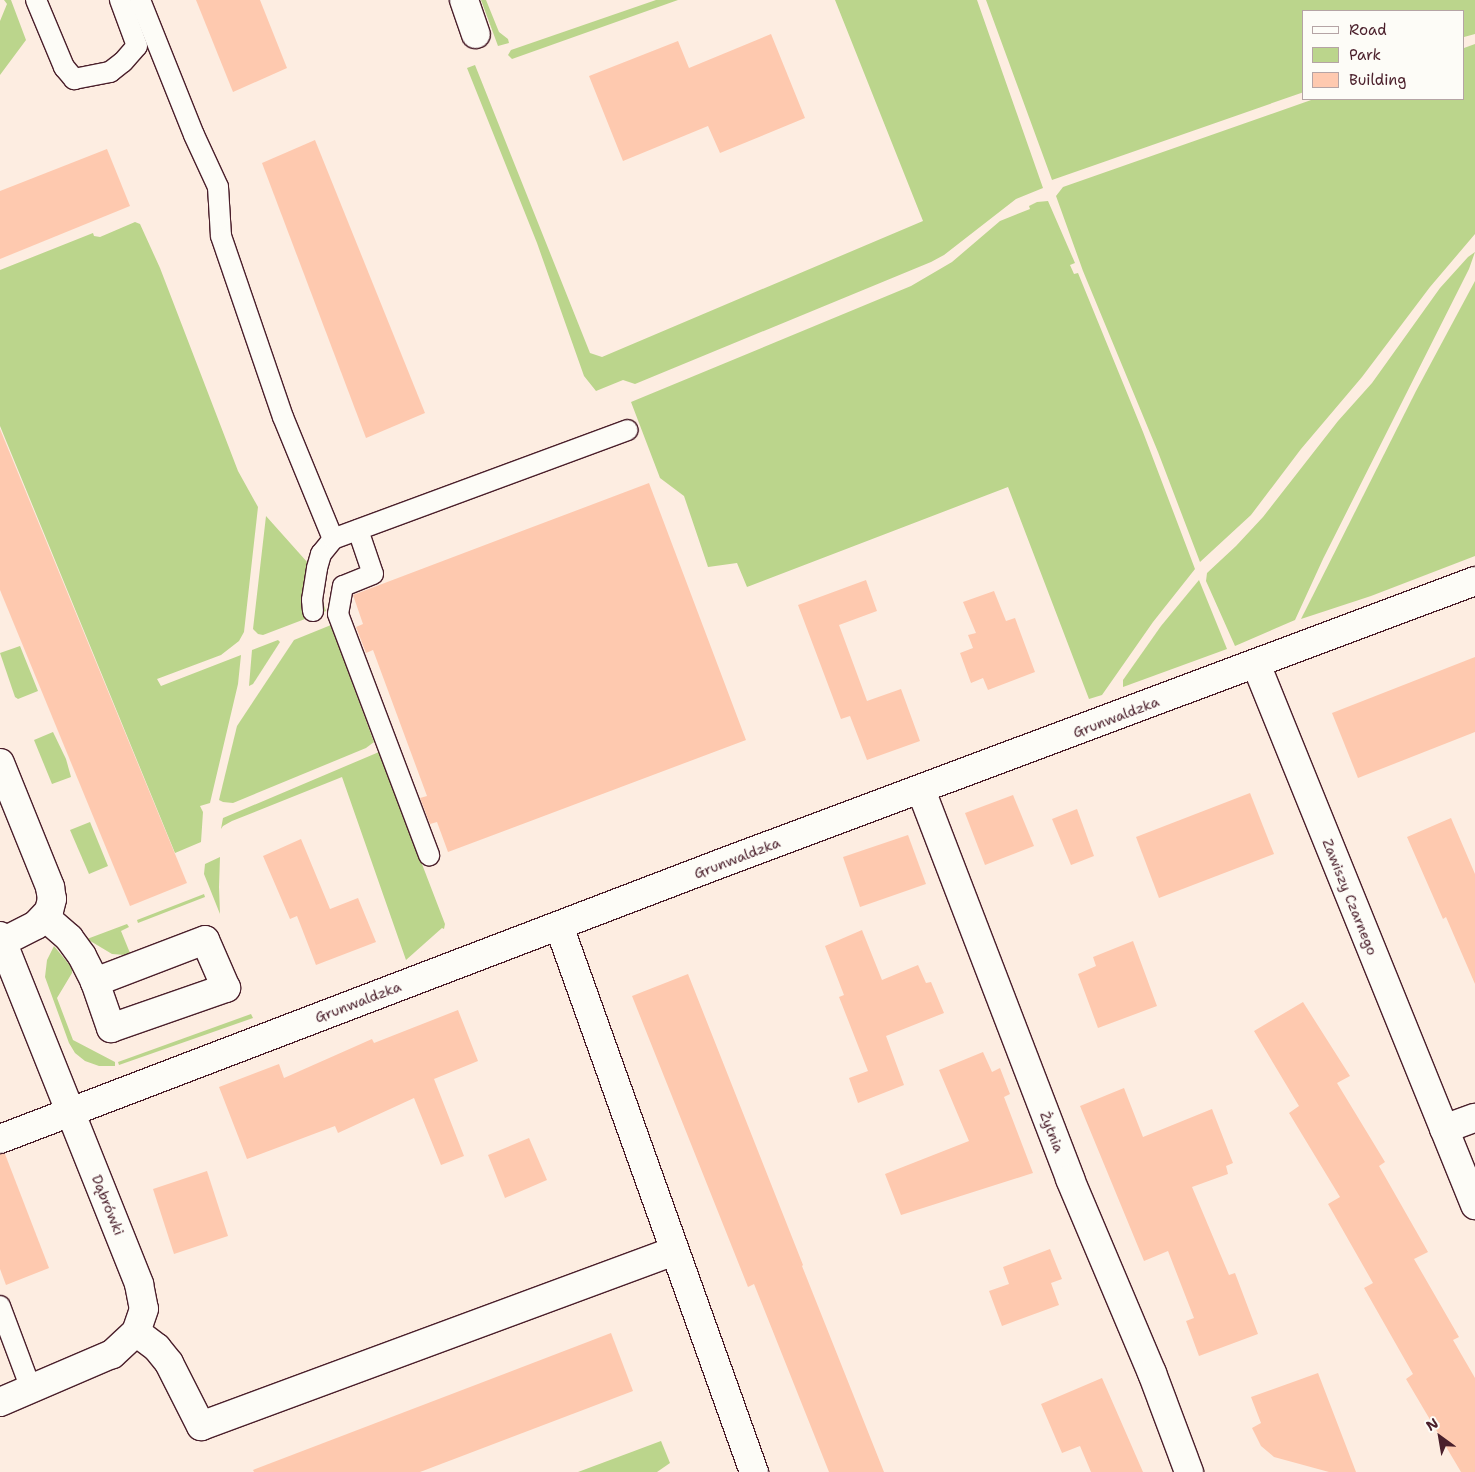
<!DOCTYPE html>
<meta charset="utf-8">
<style>
body{margin:0}
#map{position:relative;width:1475px;height:1472px;overflow:hidden;background:#fdede1;font-family:"Shantell Sans",sans-serif}
div>[style]{position:absolute}
[style*='--x']{left:calc(var(--x)*1px);top:calc(var(--y)*1px);width:calc(var(--w)*1px);rotate:calc(var(--a)*1deg)}
.green>*{inset:0;background:#bbd58c}
.building>*{inset:0;background:#fec9af}
.roads{filter:drop-shadow(1px 0 #4a1f2b) drop-shadow(-1px 0 #4a1f2b) drop-shadow(0 1px #4a1f2b) drop-shadow(0 -1px #4a1f2b)}
.lane>*{height:20px;margin:-10px;padding:0 10px;transform-origin:10px;border-radius:10px;background:#fdfcf7}
.street>*{height:28px;margin:-14px;padding:0 14px;transform-origin:14px;border-radius:14px;background:#fdfcf7}
span{translate:-50% -50%;white-space:nowrap;text-align:center;line-height:1.15;-webkit-text-stroke:4.5px #fdfcf7;paint-order:stroke}
.street-label{font-size:14px;color:#4a1f2b}
.legend{position:absolute;left:1302px;top:10px;width:162px;height:90px;box-sizing:border-box;background:#fdfcf7;border:1px solid #b5a4a5;margin:0;padding:6px 9px;list-style:none;font-size:15px;color:#4a1f2b}
.legend li{display:flex;align-items:center;gap:10px;height:25px}
.legend b{width:25px;border:1px solid #b5a4a5}
.north{position:absolute;left:1415px;top:1412px;width:50px;height:50px;-webkit-text-stroke:4px #fdfcf7;paint-order:stroke;rotate:328deg;font-size:14px;font-weight:700;line-height:20px;text-align:center;color:#4a1f2b}
.north::after{content:'';display:block;margin:auto;width:18px;height:22px;background:#4a1f2b;clip-path:polygon(50% 0,100% 100%,50% 72%,0 100%)}
</style>
<div id="map">
<div class="green">
<div style="clip-path:polygon(4px 0,11px 0,26px 40px,0 75px,0 21px,7px 4px)"></div>
<div style="clip-path:polygon(481px 0,486px 0,499px 32px,508px 39px,509px 43px,498px 46px)"></div>
<div style="clip-path:polygon(656px 0,678px 0,512px 59px,508px 55px,511px 50px)"></div>
<div style="clip-path:polygon(835px 0,977px 0,1043px 188px,1016px 199px,944px 255px,931px 262px,635px 384px,623px 380px,596px 391px,584px 376px,537px 243px,467px 68px,475px 65px,590px 353px,602px 357px,923px 221px)"></div>
<div style="clip-path:polygon(986px 0,1475px 0,1475px 34px,1464px 37px,1464px 11px,1304px 11px,1304px 92px,1052px 180px)"></div>
<div style="clip-path:polygon(1475px 44px,1475px 234px,1430px 287px,1362px 377px,1301px 449px,1251px 515px,1200px 562px,1158px 452px,1083px 271px,1056px 196px,1063px 187px,1314px 99px,1464px 99px,1464px 48px)"></div>
<div style="clip-path:polygon(1048px 201px,1075px 263px,1070px 265px,1074px 274px,1078px 273px,1143px 432px,1195px 569px,1153px 622px,1102px 695px,1089px 699px,1008px 487px,747px 587px,737px 563px,708px 567px,684px 496px,660px 478px,631px 402px,911px 286px,952px 262px,1000px 221px,1030px 209px,1029px 206px,1037px 202px)"></div>
<div style="clip-path:polygon(135px 222px,140px 224px,160px 268px,238px 471px,258px 507px,244px 632px,239px 641px,221px 655px,157px 679px,161px 686px,241px 655px,238px 684px,210px 803px,200px 806px,203px 812px,201px 842px,175px 853px,0 426px,0 270px,93px 233px,94px 236px,100px 237px)"></div>
<div style="clip-path:polygon(1475px 252px,1469px 269px,1323px 559px,1295px 620px,1235px 646px,1206px 581px,1207px 573px,1236px 546px,1263px 517px,1338px 421px,1372px 383px,1440px 288px,1468px 257px)"></div>
<div style="clip-path:polygon(1475px 281px,1475px 556px,1371px 596px,1301px 619px,1416px 391px)"></div>
<div style="clip-path:polygon(266px 516px,316px 572px,313px 574px,326px 611px,263px 635px,258px 634px,253px 629px)"></div>
<div style="clip-path:polygon(1199px 580px,1227px 649px,1123px 687px,1123px 680px,1161px 626px)"></div>
<div style="clip-path:polygon(331px 625px,374px 742px,366px 748px,233px 803px,223px 802px,219px 800px,237px 726px,294px 640px)"></div>
<div style="clip-path:polygon(278px 640px,280px 642px,253px 684px,249px 686px,252px 650px)"></div>
<div style="clip-path:polygon(20px 646px,38px 691px,18px 699px,15px 697px,0 653px)"></div>
<div style="clip-path:polygon(53px 732px,66px 759px,71px 777px,52px 784px,34px 740px)"></div>
<div style="clip-path:polygon(379px 752px,445px 924px,444px 929px,442px 928px,406px 960px,342px 777px,232px 821px,223px 826px,221px 829px,223px 818px)"></div>
<div style="clip-path:polygon(90px 822px,108px 866px,89px 874px,70px 830px)"></div>
<div style="clip-path:polygon(220px 857px,219px 887px,220px 914px,204px 874px,205px 864px)"></div>
<div style="clip-path:polygon(204px 894px,205px 897px,138px 923px,137px 920px)"></div>
<div style="clip-path:polygon(127px 924px,129px 927px,121px 931px,130px 953px,125px 955px,112px 954px,87px 939px)"></div>
<div style="clip-path:polygon(54px 946px,72px 968px,72px 973px,57px 998px,73px 1040px,115px 1062px,115px 1066px,99px 1066px,85px 1061px,75px 1053px,69px 1043px,45px 977px,47px 960px)"></div>
<div style="clip-path:polygon(251px 1014px,253px 1018px,119px 1065px,118px 1062px)"></div>
<div style="clip-path:polygon(661px 1441px,670px 1463px,657px 1472px,578px 1472px)"></div>
</div>
<div class="building">
<div style="clip-path:polygon(196px 0,260px 0,287px 68px,233px 92px)"></div>
<div style="clip-path:polygon(771px 34px,805px 118px,720px 153px,708px 126px,623px 161px,589px 76px,678px 41px,689px 68px)"></div>
<div style="clip-path:polygon(315px 140px,425px 413px,366px 438px,262px 163px)"></div>
<div style="clip-path:polygon(107px 149px,130px 206px,0 259px,0 191px)"></div>
<div style="clip-path:polygon(0 429px,187px 883px,130px 906px,0 590px)"></div>
<div style="clip-path:polygon(649px 483px,746px 740px,448px 852px,437px 822px,430px 824px,420px 798px,427px 796px,373px 650px,366px 653px,356px 627px,363px 624px,353px 595px)"></div>
<div style="clip-path:polygon(866px 580px,877px 611px,839px 625px,867px 701px,901px 689px,920px 741px,867px 760px,850px 716px,841px 719px,798px 605px)"></div>
<div style="clip-path:polygon(994px 591px,1006px 621px,1015px 618px,1035px 672px,988px 690px,983px 678px,971px 683px,960px 653px,973px 648px,968px 635px,976px 633px,963px 602px)"></div>
<div style="clip-path:polygon(1475px 657px,1475px 732px,1358px 778px,1332px 713px)"></div>
<div style="clip-path:polygon(1250px 793px,1274px 854px,1159px 898px,1136px 837px)"></div>
<div style="clip-path:polygon(1013px 795px,1034px 846px,985px 865px,965px 813px)"></div>
<div style="clip-path:polygon(1077px 809px,1094px 856px,1071px 865px,1052px 819px)"></div>
<div style="clip-path:polygon(1451px 818px,1475px 874px,1475px 984px,1446px 917px,1443px 919px,1407px 837px)"></div>
<div style="clip-path:polygon(908px 835px,926px 884px,860px 907px,843px 857px)"></div>
<div style="clip-path:polygon(301px 839px,330px 909px,358px 898px,376px 942px,316px 965px,297px 916px,290px 919px,263px 856px)"></div>
<div style="clip-path:polygon(862px 930px,882px 980px,918px 965px,926px 983px,931px 982px,944px 1013px,886px 1036px,904px 1085px,858px 1103px,849px 1078px,868px 1071px,839px 997px,844px 995px,825px 946px)"></div>
<div style="clip-path:polygon(1133px 941px,1157px 1006px,1098px 1028px,1078px 974px,1096px 966px,1093px 957px)"></div>
<div style="clip-path:polygon(688px 974px,803px 1265px,802px 1266px,884px 1472px,829px 1472px,754px 1284px,748px 1287px,632px 996px)"></div>
<div style="clip-path:polygon(1303px 1002px,1350px 1076px,1337px 1083px,1385px 1162px,1379px 1166px,1428px 1252px,1414px 1259px,1459px 1337px,1453px 1340px,1475px 1378px,1475px 1472px,1461px 1472px,1406px 1379px,1413px 1374px,1364px 1288px,1373px 1283px,1328px 1204px,1340px 1197px,1289px 1113px,1299px 1106px,1254px 1031px)"></div>
<div style="clip-path:polygon(458px 1010px,478px 1061px,434px 1079px,464px 1156px,441px 1165px,414px 1098px,338px 1133px,335px 1126px,247px 1159px,219px 1087px,279px 1064px,284px 1078px,372px 1039px,374px 1043px)"></div>
<div style="clip-path:polygon(983px 1052px,992px 1072px,1000px 1068px,1010px 1094px,1004px 1097px,1033px 1173px,901px 1215px,885px 1174px,969px 1141px,939px 1070px)"></div>
<div style="clip-path:polygon(1124px 1088px,1143px 1137px,1212px 1109px,1233px 1163px,1226px 1166px,1228px 1174px,1192px 1187px,1229px 1275px,1235px 1273px,1258px 1334px,1199px 1356px,1186px 1321px,1194px 1318px,1168px 1251px,1144px 1261px,1080px 1106px)"></div>
<div style="clip-path:polygon(529px 1138px,547px 1180px,505px 1198px,488px 1155px)"></div>
<div style="clip-path:polygon(0 1154px,5px 1154px,49px 1268px,6px 1285px,0 1269px)"></div>
<div style="clip-path:polygon(207px 1171px,228px 1236px,174px 1254px,153px 1189px)"></div>
<div style="clip-path:polygon(1050px 1249px,1062px 1279px,1051px 1283px,1059px 1305px,1002px 1326px,989px 1291px,1009px 1284px,1003px 1267px)"></div>
<div style="clip-path:polygon(611px 1333px,633px 1391px,420px 1472px,254px 1472px,253px 1470px)"></div>
<div style="clip-path:polygon(1318px 1373px,1356px 1472px,1329px 1472px,1274px 1457px,1261px 1446px,1252px 1428px,1261px 1423px,1251px 1397px)"></div>
<div style="clip-path:polygon(1102px 1378px,1143px 1472px,1091px 1472px,1080px 1446px,1062px 1453px,1041px 1404px)"></div>
</div>
<div class="roads">
<div class="lane">
<div style="--x:36;--y:0;--w:73;--a:67.3"></div>
<div style="--x:64;--y:67;--w:16;--a:50"></div>
<div style="--x:74;--y:79;--w:37;--a:-11"></div>
<div style="--x:110;--y:72;--w:16;--a:-38"></div>
<div style="--x:123;--y:62;--w:21;--a:-49"></div>
<div style="--x:137;--y:46;--w:49;--a:-110.3"></div>
<div style="--x:140;--y:0;--w:145;--a:68.2"></div>
<div style="--x:194;--y:135;--w:57;--a:65.2"></div>
<div style="--x:218;--y:187;--w:49;--a:86.5"></div>
<div style="--x:221;--y:236;--w:191;--a:71.1"></div>
<div style="--x:283;--y:417;--w:132;--a:67.7"></div>
<div style="--x:358;--y:530;--w:46;--a:71.2"></div>
<div style="--x:373;--y:574;--w:32;--a:158"></div>
<div style="--x:343;--y:586;--w:28;--a:100"></div>
<div style="--x:338;--y:614;--w:258;--a:69.3"></div>
<div style="--x:313;--y:611;--w:11;--a:-95"></div>
<div style="--x:312;--y:600;--w:32;--a:-81"></div>
<div style="--x:317;--y:568;--w:15;--a:-74"></div>
<div style="--x:321;--y:554;--w:19;--a:-51"></div>
<div style="--x:333;--y:539;--w:314;--a:-20.3"></div>
<div style="--x:0;--y:1306;--w:89;--a:69.5"></div>
</div>
<div class="street">
<div style="--x:464;--y:0;--w:36;--a:71"></div>
<div style="--x:1256;--y:664;--w:584;--a:67.96"></div>
<div style="--x:0;--y:763;--w:134;--a:68"></div>
<div style="--x:50;--y:887;--w:12;--a:81"></div>
<div style="--x:52;--y:899;--w:12;--a:104"></div>
<div style="--x:49;--y:911;--w:19;--a:133"></div>
<div style="--x:36;--y:925;--w:37;--a:153"></div>
<div style="--x:921;--y:790;--w:417;--a:69"></div>
<div style="--x:1070;--y:1179;--w:211;--a:67.1"></div>
<div style="--x:1152;--y:1373;--w:106;--a:69.5"></div>
<div style="--x:45;--y:917;--w:32;--a:41"></div>
<div style="--x:69;--y:938;--w:22;--a:54"></div>
<div style="--x:82;--y:956;--w:29;--a:63"></div>
<div style="--x:95;--y:982;--w:49;--a:70.8"></div>
<div style="--x:111;--y:1028;--w:122;--a:-19.2"></div>
<div style="--x:226;--y:988;--w:52;--a:-113.6"></div>
<div style="--x:205;--y:940;--w:118;--a:159.1"></div>
<div style="--x:559;--y:926;--w:580;--a:70.35"></div>
<div style="--x:0;--y:936;--w:375;--a:68.2"></div>
<div style="--x:139;--y:1284;--w:25;--a:79"></div>
<div style="--x:144;--y:1309;--w:24;--a:109"></div>
<div style="--x:136;--y:1332;--w:33;--a:137"></div>
<div style="--x:112;--y:1354;--w:122;--a:156.8"></div>
<div style="--x:1444;--y:1129;--w:33;--a:-20"></div>
<div style="--x:0;--y:1139;--w:773;--a:-20.92"></div>
<div style="--x:722;--y:863;--w:804;--a:-20.53"></div>
<div style="--x:136;--y:1332;--w:26;--a:37"></div>
<div style="--x:157;--y:1348;--w:19;--a:51"></div>
<div style="--x:169;--y:1363;--w:71;--a:63.1"></div>
<div style="--x:201;--y:1426;--w:504;--a:-20.3"></div>
</div>
</div>
<div class="street-label">
<span style="left:1116px;top:717px;rotate:-21deg">Grunwaldzka</span>
<span style="left:737px;top:858px;rotate:-21deg">Grunwaldzka</span>
<span style="left:1350px;top:897px;rotate:68deg">Zawiszy Czarnego</span>
<span style="left:358px;top:1002px;rotate:-21deg">Grunwaldzka</span>
<span style="left:1052px;top:1132px;rotate:69deg">Żytnia</span>
<span style="left:108px;top:1205px;rotate:68deg">Dąbrówki</span>
</div>
<ul class="legend">
<li><b style="height:6px;background:#fdfcf7"></b>Road</li>
<li><b style="height:14px;background:#bbd58c"></b>Park</li>
<li><b style="height:14px;background:#fec9af"></b>Building</li>
</ul>
<div class="north">N</div>
</div>
